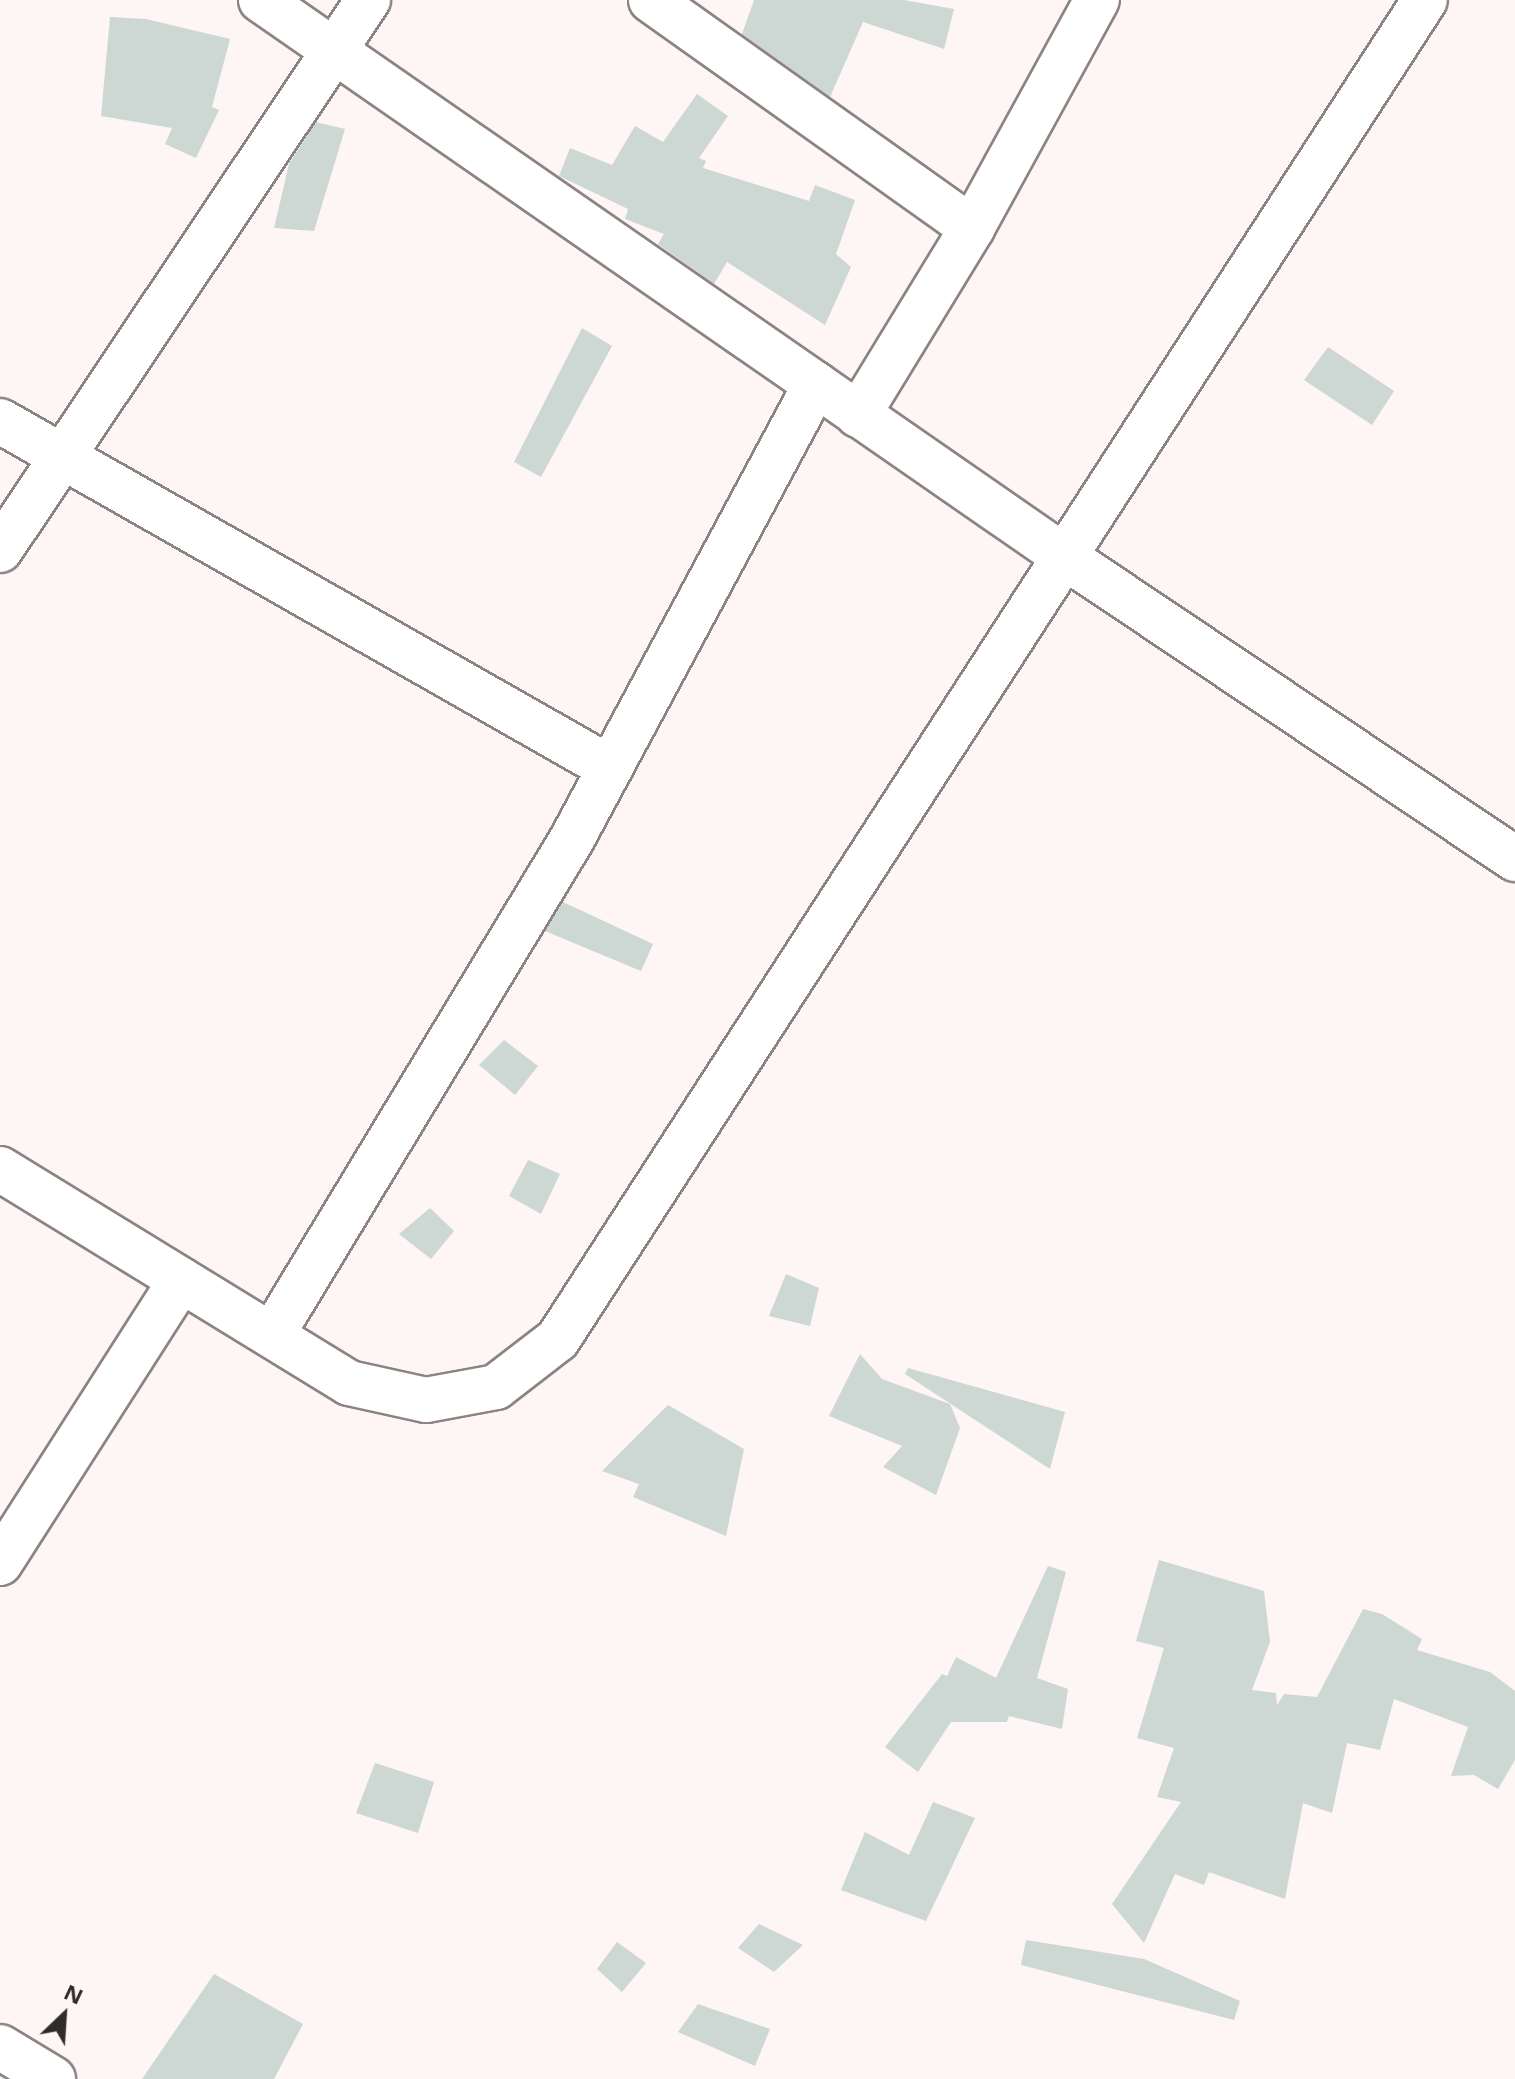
<!DOCTYPE html>
<style>
body{margin:0}
#map{position:relative;width:1515px;height:2079px;overflow:hidden;background:#fef5f5;font-family:"Noto Sans",sans-serif}
div>[style]{position:absolute}
[style*='--x']{left:calc(var(--x)*1px);top:calc(var(--y)*1px);width:calc(var(--w)*1px);rotate:calc(var(--a)*1deg)}
.building>*{inset:0;background:#cdd7d4}
.roads{filter:drop-shadow(2px 0 #8d8383) drop-shadow(-2px 0 #8d8383) drop-shadow(0 2px #8d8383) drop-shadow(0 -2px #8d8383)}
.street>*{height:44px;margin:-22px;padding:0 22px;transform-origin:22px;border-radius:22px;background:#fff}
span{translate:-50% -50%;white-space:nowrap;text-align:center;line-height:1.15;-webkit-text-stroke:6px #fef5f5;paint-order:stroke}
.north{position:absolute;left:24px;top:1975px;width:80px;height:80px;-webkit-text-stroke:6px #fef5f5;paint-order:stroke;rotate:25deg;font-size:22px;font-weight:700;line-height:32px;text-align:center;color:#302c2c}
.north::after{content:'';display:block;margin:auto;width:28px;height:36px;background:#302c2c;clip-path:polygon(50% 0,100% 100%,50% 72%,0 100%)}
</style>
<div id="map">
<div class="building">
<div style="clip-path:polygon(754px 0,904px 0,954px 9px,944px 49px,863px 22px,830px 97px,742px 34px)"></div>
<div style="clip-path:polygon(110px 17px,146px 19px,230px 39px,212px 107px,219px 110px,196px 158px,165px 144px,172px 128px,101px 116px)"></div>
<div style="clip-path:polygon(697px 94px,728px 116px,699px 158px,706px 161px,703px 168px,809px 201px,815px 185px,855px 200px,836px 254px,851px 267px,825px 325px,727px 262px,714px 284px,658px 244px,664px 234px,625px 219px,628px 209px,559px 176px,570px 148px,612px 165px,635px 126px,663px 142px)"></div>
<div style="clip-path:polygon(316px 122px,345px 129px,314px 231px,274px 228px,289px 164px)"></div>
<div style="clip-path:polygon(582px 328px,612px 346px,541px 477px,514px 462px)"></div>
<div style="clip-path:polygon(1328px 347px,1394px 391px,1372px 425px,1304px 380px)"></div>
<div style="clip-path:polygon(563px 902px,653px 944px,641px 971px,545px 931px)"></div>
<div style="clip-path:polygon(504px 1040px,538px 1066px,515px 1095px,479px 1065px)"></div>
<div style="clip-path:polygon(528px 1160px,560px 1174px,541px 1214px,509px 1196px)"></div>
<div style="clip-path:polygon(430px 1208px,454px 1231px,431px 1259px,399px 1234px)"></div>
<div style="clip-path:polygon(786px 1274px,819px 1288px,810px 1326px,769px 1316px)"></div>
<div style="clip-path:polygon(860px 1354px,882px 1379px,950px 1404px,960px 1428px,936px 1495px,883px 1467px,902px 1446px,829px 1416px)"></div>
<div style="clip-path:polygon(908px 1368px,1065px 1412px,1050px 1469px,905px 1374px)"></div>
<div style="clip-path:polygon(668px 1405px,744px 1449px,726px 1536px,633px 1497px,639px 1484px,602px 1471px)"></div>
<div style="clip-path:polygon(1159px 1560px,1264px 1591px,1270px 1642px,1252px 1690px,1276px 1693px,1277px 1705px,1284px 1694px,1317px 1697px,1363px 1609px,1382px 1614px,1422px 1639px,1417px 1650px,1490px 1672px,1515px 1691px,1515px 1760px,1498px 1789px,1474px 1775px,1451px 1776px,1468px 1727px,1394px 1699px,1380px 1750px,1347px 1743px,1332px 1813px,1303px 1803px,1285px 1899px,1209px 1872px,1204px 1885px,1175px 1874px,1144px 1943px,1112px 1904px,1181px 1802px,1157px 1797px,1174px 1748px,1137px 1738px,1164px 1648px,1136px 1641px)"></div>
<div style="clip-path:polygon(1048px 1566px,1066px 1572px,1037px 1678px,1068px 1689px,1062px 1729px,1009px 1716px,1007px 1722px,951px 1722px,918px 1772px,885px 1747px,942px 1674px,947px 1676px,956px 1657px,996px 1678px)"></div>
<div style="clip-path:polygon(375px 1763px,434px 1782px,418px 1833px,356px 1813px)"></div>
<div style="clip-path:polygon(933px 1802px,975px 1818px,926px 1921px,841px 1890px,865px 1832px,909px 1855px)"></div>
<div style="clip-path:polygon(759px 1924px,803px 1945px,774px 1972px,738px 1948px)"></div>
<div style="clip-path:polygon(1026px 1940px,1144px 1959px,1240px 2001px,1234px 2020px,1021px 1965px)"></div>
<div style="clip-path:polygon(617px 1942px,646px 1963px,622px 1992px,597px 1969px)"></div>
<div style="clip-path:polygon(214px 1974px,303px 2024px,274px 2079px,142px 2079px)"></div>
<div style="clip-path:polygon(698px 2004px,770px 2029px,755px 2066px,678px 2032px)"></div>
</div>
<div class="roads">
<div class="street">
<div style="--x:261;--y:0;--w:974;--a:34.72"></div>
<div style="--x:1062;--y:555;--w:546;--a:33.86"></div>
<div style="--x:651;--y:0;--w:394;--a:35.4"></div>
<div style="--x:858;--y:415;--w:219;--a:-58.6"></div>
<div style="--x:972;--y:228;--w:260;--a:-61.3"></div>
<div style="--x:0;--y:421;--w:702;--a:29.63"></div>
<div style="--x:0;--y:550;--w:662;--a:-56.21"></div>
<div style="--x:0;--y:1169;--w:409;--a:31.5"></div>
<div style="--x:349;--y:1383;--w:79;--a:12.4"></div>
<div style="--x:426;--y:1400;--w:71;--a:-10.5"></div>
<div style="--x:496;--y:1387;--w:78;--a:-37.7"></div>
<div style="--x:558;--y:1339;--w:1595;--a:-57.08"></div>
<div style="--x:272;--y:1335;--w:580;--a:-58.83"></div>
<div style="--x:572;--y:839;--w:516;--a:-61.8"></div>
<div style="--x:0;--y:1563;--w:336;--a:-57.4"></div>
<div style="--x:0;--y:2047;--w:62;--a:31.1"></div>
</div>
</div>
<div class="north">N</div>
</div>
